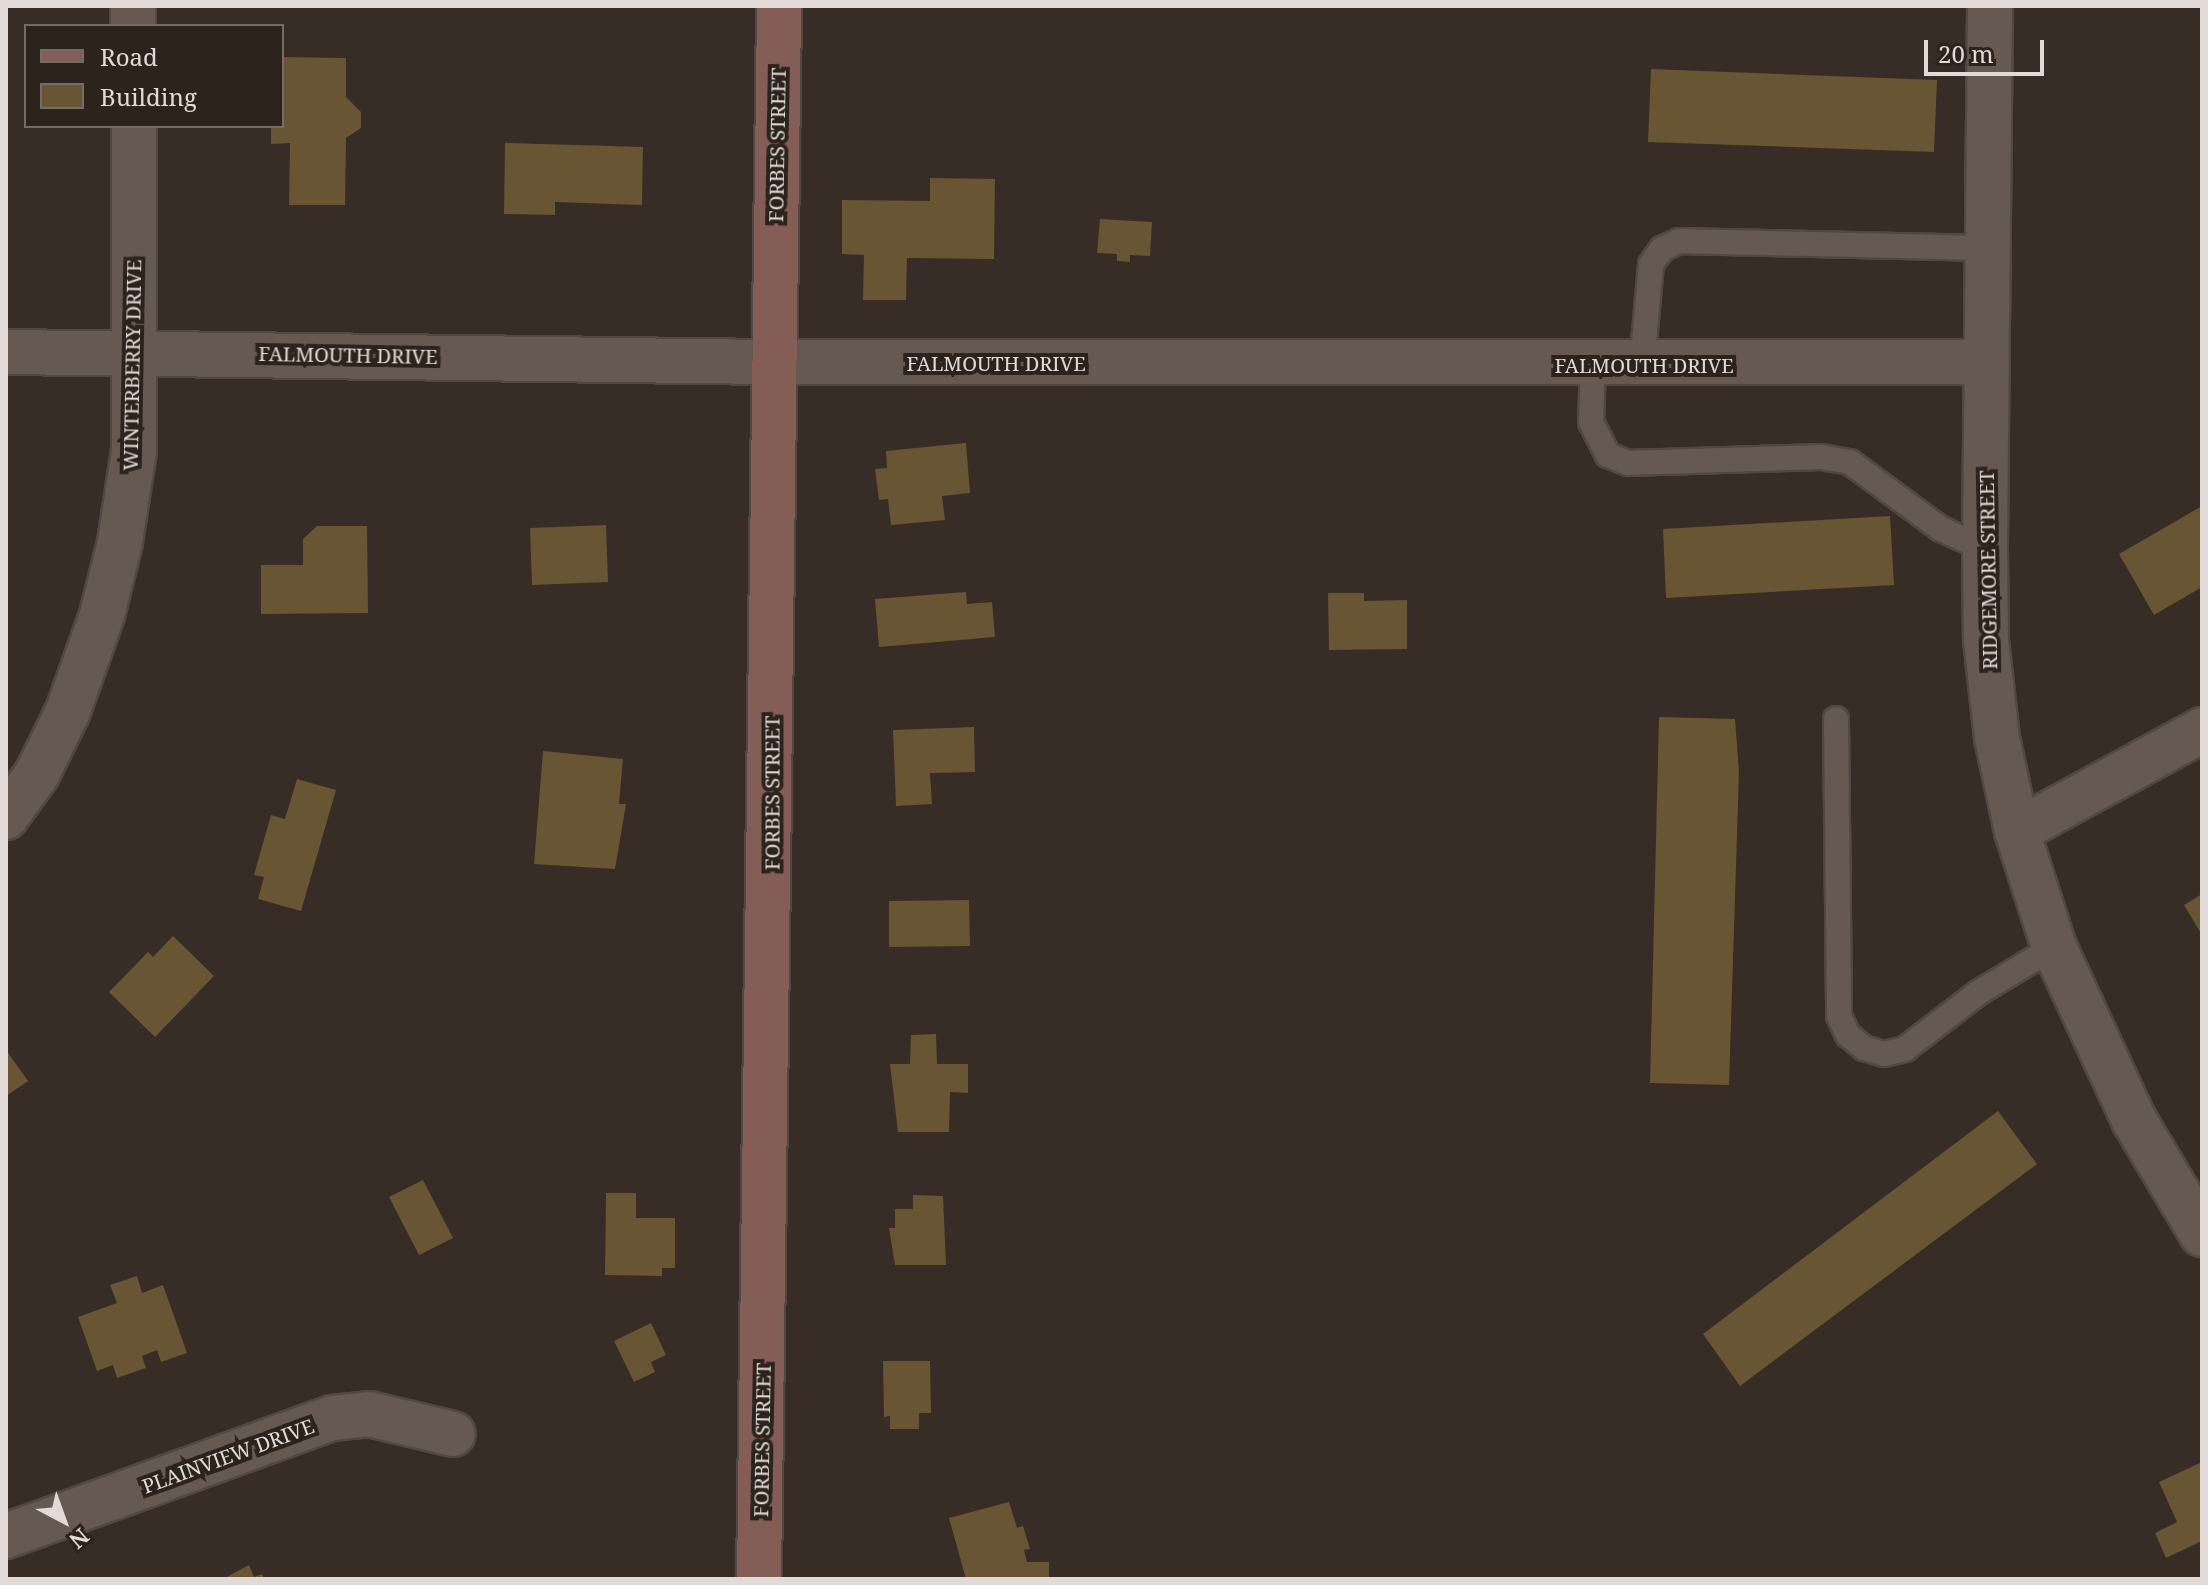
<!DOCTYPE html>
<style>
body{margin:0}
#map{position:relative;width:2208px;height:1585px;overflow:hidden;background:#372c26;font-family:"Noto Serif",serif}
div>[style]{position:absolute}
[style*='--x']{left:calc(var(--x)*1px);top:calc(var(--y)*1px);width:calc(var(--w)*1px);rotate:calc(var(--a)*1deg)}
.building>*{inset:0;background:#685533}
.roads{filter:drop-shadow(2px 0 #514843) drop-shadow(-2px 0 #514843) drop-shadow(0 2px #514843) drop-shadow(0 -2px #514843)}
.lane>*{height:24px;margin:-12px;padding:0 12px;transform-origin:12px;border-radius:12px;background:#655952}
.street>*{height:44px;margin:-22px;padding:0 22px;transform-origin:22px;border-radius:22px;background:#655952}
.secondary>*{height:44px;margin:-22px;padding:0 22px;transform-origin:22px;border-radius:22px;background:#835d56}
span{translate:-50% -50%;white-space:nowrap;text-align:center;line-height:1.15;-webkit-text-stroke:8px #2c231c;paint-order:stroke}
.street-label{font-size:20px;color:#e1dad6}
.frame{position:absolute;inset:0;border:8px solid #e1dad6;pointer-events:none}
.legend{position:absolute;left:24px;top:24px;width:260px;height:104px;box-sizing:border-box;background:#2c231c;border:2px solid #746c66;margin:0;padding:10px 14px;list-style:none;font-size:24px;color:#e1dad6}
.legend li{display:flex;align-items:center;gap:16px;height:40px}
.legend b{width:40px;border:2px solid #746c66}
.north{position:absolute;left:24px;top:1481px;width:80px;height:80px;-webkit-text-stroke:6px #2c231c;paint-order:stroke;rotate:139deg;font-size:22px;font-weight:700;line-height:32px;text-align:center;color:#e1dad6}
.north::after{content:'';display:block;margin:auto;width:28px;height:36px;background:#e1dad6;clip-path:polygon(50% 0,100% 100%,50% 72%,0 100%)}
.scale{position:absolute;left:1924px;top:40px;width:120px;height:36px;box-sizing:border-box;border:4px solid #e1dad6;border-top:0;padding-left:10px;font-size:24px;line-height:28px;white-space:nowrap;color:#e1dad6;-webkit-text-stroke:6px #2c231c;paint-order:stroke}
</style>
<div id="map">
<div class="building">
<div style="clip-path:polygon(283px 57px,346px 58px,346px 97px,361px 112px,361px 128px,346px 138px,345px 205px,289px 205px,290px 143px,271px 144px,271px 126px,282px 126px)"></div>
<div style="clip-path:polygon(1651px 69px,1937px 80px,1934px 152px,1648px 142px)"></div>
<div style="clip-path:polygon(505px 143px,643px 147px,642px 205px,555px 202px,555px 215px,504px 214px)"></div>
<div style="clip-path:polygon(930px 178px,995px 179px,994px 259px,907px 258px,906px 300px,863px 300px,864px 255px,842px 254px,842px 200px,930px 201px)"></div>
<div style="clip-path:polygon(1100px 219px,1152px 222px,1150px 256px,1130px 255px,1130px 262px,1117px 261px,1117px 254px,1097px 253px)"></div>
<div style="clip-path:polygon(966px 443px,970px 493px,942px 496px,945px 520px,891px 525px,888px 499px,879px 500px,875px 469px,887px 468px,886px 451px)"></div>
<div style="clip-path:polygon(2202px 506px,2202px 587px,2154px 615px,2119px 554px)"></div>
<div style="clip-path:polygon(1890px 516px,1894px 585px,1666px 598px,1663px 529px)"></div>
<div style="clip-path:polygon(606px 525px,608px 582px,532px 585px,530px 528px)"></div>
<div style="clip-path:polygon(317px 526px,367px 526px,368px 613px,261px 614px,261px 565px,303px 565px,303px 539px)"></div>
<div style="clip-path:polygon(966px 592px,967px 604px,992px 602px,995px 637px,879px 647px,875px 599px)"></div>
<div style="clip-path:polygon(1328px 593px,1364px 593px,1364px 601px,1407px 600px,1407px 649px,1329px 650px)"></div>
<div style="clip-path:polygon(1659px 717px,1735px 719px,1739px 772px,1729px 1085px,1650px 1083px)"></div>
<div style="clip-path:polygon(974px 727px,975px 772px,930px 773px,932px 804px,896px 806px,893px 730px)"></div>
<div style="clip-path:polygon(543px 751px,623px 759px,619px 804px,626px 804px,615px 869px,534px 864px)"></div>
<div style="clip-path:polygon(297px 779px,336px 790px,301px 911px,258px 899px,264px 877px,254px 875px,271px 815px,285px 819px)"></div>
<div style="clip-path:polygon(2202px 894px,2202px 935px,2184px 905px)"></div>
<div style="clip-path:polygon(969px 900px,970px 946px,889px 947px,889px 901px)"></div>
<div style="clip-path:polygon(173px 936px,214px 976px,155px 1037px,109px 992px,148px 952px,153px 957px)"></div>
<div style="clip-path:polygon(936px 1034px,937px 1064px,968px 1064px,968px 1093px,950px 1092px,949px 1132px,898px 1132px,890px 1064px,910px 1064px,911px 1035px)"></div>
<div style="clip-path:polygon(6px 1050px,28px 1081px,6px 1096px)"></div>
<div style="clip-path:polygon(1998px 1111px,2037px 1164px,1740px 1386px,1703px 1334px)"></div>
<div style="clip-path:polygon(423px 1180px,453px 1238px,419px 1255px,389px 1197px)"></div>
<div style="clip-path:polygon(606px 1193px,636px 1193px,636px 1218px,675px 1218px,675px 1268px,662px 1268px,662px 1276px,605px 1275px)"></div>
<div style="clip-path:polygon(913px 1195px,943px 1196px,946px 1265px,895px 1265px,889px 1228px,895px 1228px,895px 1209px,913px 1209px)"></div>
<div style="clip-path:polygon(137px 1276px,142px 1293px,163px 1285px,187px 1353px,161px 1362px,157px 1350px,142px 1356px,146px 1368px,117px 1378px,113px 1365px,97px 1371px,78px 1317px,117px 1303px,110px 1285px)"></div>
<div style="clip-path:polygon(651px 1323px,666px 1355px,651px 1362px,655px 1372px,634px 1382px,614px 1341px)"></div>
<div style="clip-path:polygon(883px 1361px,930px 1361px,931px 1413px,919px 1413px,919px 1429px,890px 1429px,890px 1416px,884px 1417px)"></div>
<div style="clip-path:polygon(2202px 1462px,2202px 1541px,2166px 1558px,2155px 1533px,2177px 1522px,2159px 1482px)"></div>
<div style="clip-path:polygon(1009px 1502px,1017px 1528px,1023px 1526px,1030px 1549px,1024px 1550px,1027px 1562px,1049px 1562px,1049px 1579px,966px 1579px,949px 1518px)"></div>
<div style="clip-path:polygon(249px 1565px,254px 1577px,262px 1574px,264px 1579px,223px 1579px)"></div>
</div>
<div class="roads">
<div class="lane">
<div style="--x:1593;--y:365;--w:57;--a:92"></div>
<div style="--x:1591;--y:422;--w:37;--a:63"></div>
<div style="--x:1608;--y:455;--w:22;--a:22"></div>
<div style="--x:1628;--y:463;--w:193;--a:-1.8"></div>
<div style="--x:1821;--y:457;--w:29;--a:10"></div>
<div style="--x:1850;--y:462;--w:113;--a:36.4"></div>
<div style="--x:1941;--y:529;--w:48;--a:24.4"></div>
<div style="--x:1642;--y:365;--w:101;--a:-84.9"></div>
<div style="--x:1651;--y:264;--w:19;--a:-54"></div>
<div style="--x:1662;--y:249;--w:19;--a:-25"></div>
<div style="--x:1679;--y:241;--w:307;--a:1.3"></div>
<div style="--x:1836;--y:719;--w:297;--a:89.4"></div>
<div style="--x:1839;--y:1016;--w:21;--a:65"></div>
<div style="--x:1848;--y:1035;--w:21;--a:39"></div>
<div style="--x:1864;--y:1048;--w:21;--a:17"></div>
<div style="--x:1884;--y:1054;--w:22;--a:-13"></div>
<div style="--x:1905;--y:1049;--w:92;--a:-37.5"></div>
<div style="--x:1978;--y:993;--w:89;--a:-31.2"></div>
</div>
<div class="street">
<div style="--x:133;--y:6;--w:20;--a:90"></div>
<div style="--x:1990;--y:6;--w:543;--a:90.53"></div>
<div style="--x:1985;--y:549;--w:91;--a:89.4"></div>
<div style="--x:1986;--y:640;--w:99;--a:83.6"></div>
<div style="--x:1997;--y:738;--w:95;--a:77.9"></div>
<div style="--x:2017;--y:831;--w:122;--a:72.3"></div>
<div style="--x:2054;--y:947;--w:191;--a:65.2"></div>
<div style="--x:2134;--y:1120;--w:133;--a:59.2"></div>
<div style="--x:6;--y:352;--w:768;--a:0.75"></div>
<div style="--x:774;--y:362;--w:1212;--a:0"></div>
<div style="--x:6;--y:817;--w:53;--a:-54.2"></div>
<div style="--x:37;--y:774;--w:70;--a:-63.8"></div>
<div style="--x:68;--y:711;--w:102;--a:-70.5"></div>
<div style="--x:102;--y:615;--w:75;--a:-76.1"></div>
<div style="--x:120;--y:542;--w:92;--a:-81.3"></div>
<div style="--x:134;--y:451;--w:325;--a:-90"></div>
<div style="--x:2017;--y:831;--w:211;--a:-28.6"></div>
<div style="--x:6;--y:1536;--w:347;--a:-19.9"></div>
<div style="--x:332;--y:1418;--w:37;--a:-6"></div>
<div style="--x:369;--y:1414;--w:86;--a:13.4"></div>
</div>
<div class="secondary">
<div style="--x:759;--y:1579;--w:1573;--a:-89.27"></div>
</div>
</div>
<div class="street-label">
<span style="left:777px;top:145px;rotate:-89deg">FORBES STREET</span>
<span style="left:348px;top:355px;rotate:1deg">FALMOUTH DRIVE</span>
<span style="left:996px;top:363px">FALMOUTH DRIVE</span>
<span style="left:132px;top:365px;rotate:-89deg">WINTERBERRY DRIVE</span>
<span style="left:1644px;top:365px">FALMOUTH DRIVE</span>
<span style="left:1988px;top:570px;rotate:-91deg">RIDGEMORE STREET</span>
<span style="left:772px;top:793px;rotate:-90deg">FORBES STREET</span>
<span style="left:762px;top:1440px;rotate:-89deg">FORBES STREET</span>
<span style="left:228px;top:1456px;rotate:-20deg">PLAINVIEW DRIVE</span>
</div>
<div class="frame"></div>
<ul class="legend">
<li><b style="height:10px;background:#835d56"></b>Road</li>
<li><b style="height:22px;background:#685533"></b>Building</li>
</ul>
<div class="north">N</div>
<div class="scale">20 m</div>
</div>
